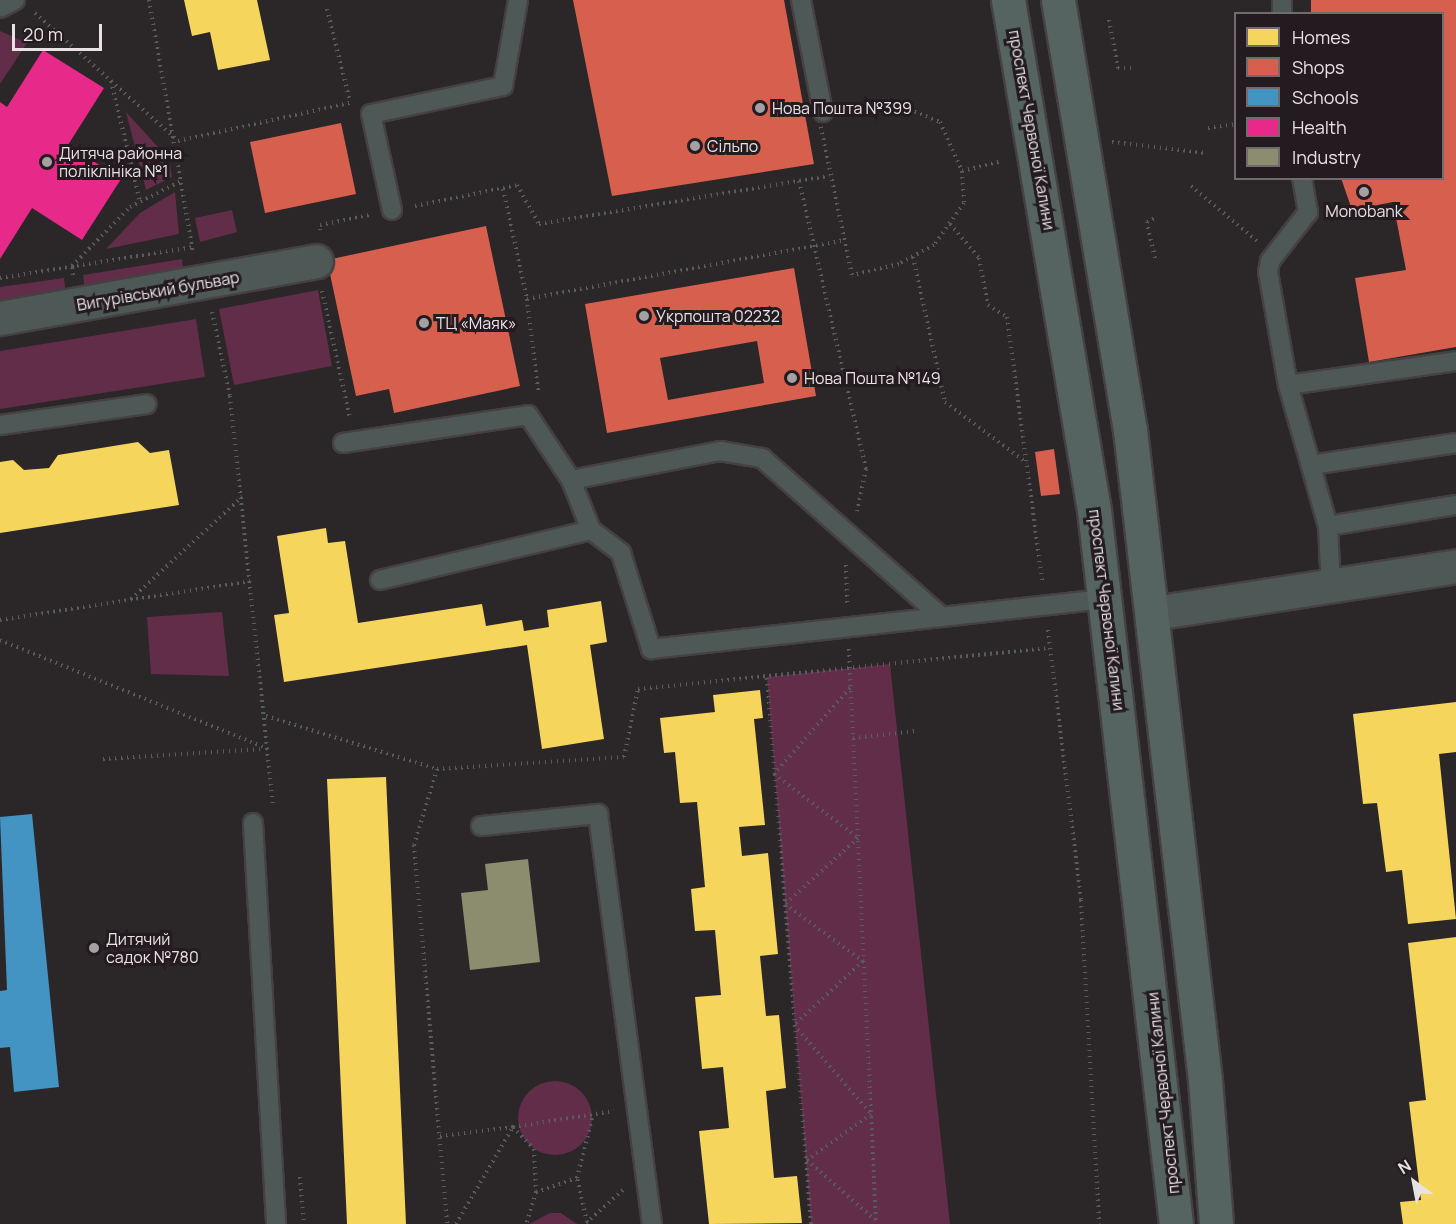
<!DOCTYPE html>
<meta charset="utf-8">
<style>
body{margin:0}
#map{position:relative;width:1456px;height:1224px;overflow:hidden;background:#2b2628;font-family:Manrope,sans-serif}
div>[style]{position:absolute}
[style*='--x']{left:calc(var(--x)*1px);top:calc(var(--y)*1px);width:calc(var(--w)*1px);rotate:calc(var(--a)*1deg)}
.green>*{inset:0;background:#612d49}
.round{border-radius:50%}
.homes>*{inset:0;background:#f6d55c}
.shops>*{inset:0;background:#d6604d}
.schools>*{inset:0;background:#4393c3}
.health>*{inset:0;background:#e7298a}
.industry>*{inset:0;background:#8c8c6e}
.path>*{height:4px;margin-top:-2px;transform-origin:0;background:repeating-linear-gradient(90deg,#575d5c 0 1.5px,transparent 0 6px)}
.roads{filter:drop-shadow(2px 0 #454142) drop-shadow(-2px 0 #454142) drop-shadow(0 2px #454142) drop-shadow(0 -2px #454142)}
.lane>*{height:18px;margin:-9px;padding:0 9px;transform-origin:9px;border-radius:9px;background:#4e5957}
.street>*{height:33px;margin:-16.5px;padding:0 16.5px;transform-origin:16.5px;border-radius:16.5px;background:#4e5957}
.secondary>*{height:33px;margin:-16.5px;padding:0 16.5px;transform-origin:16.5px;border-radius:16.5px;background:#556461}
.dots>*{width:16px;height:16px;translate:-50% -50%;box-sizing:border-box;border:3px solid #231b1f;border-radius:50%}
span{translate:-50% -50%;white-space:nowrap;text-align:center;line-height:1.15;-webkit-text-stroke:6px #231b1f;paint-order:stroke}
.poi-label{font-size:16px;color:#e8e2e5}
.left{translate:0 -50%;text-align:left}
.street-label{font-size:16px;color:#e8e2e5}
.legend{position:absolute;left:1234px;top:12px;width:210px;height:168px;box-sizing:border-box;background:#231b1f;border:2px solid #726b6e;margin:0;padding:8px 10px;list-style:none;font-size:18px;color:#e8e2e5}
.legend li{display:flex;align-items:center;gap:12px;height:30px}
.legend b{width:30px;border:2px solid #726b6e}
.north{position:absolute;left:1384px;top:1152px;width:60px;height:60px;-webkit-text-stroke:4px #231b1f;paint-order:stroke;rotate:328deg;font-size:16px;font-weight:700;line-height:24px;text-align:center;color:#e8e2e5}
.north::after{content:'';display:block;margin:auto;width:21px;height:27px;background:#e8e2e5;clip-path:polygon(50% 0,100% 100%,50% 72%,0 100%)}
.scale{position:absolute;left:12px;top:24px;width:90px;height:27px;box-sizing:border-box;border:3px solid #e8e2e5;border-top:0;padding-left:8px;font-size:18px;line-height:21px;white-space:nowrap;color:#e8e2e5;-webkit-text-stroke:4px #231b1f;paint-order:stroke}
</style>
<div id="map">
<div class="green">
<div style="clip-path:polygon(0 31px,27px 43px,0 84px)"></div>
<div style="clip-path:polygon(126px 112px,169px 159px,172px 177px,146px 190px)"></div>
<div style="clip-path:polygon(175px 192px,179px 234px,106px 249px,140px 213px)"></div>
<div style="clip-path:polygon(232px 210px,237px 232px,200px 242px,195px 218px)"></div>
<div style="clip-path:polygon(182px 259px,184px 275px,85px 290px,83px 275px)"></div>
<div style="clip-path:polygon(64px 278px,66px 295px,0 304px,0 287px)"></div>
<div style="clip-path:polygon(318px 290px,332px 366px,234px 385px,219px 309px)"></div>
<div style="clip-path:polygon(196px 319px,205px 377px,0 409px,0 351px)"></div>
<div style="clip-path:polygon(222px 612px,229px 676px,151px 674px,147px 617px)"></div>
<div style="clip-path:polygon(890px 664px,950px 1224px,811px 1224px,767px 677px)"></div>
<div class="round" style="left:518px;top:1081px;width:74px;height:74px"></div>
<div style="clip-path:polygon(550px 1213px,561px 1213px,577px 1224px,529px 1224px)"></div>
</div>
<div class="homes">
<div style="clip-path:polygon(184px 0,257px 0,270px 60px,218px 70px,210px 32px,192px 36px)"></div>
<div style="clip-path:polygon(138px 442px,150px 453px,169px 450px,179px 505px,0 533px,0 462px,13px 460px,24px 470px,49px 468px,58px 455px)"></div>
<div style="clip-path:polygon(326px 528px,328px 543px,345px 541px,358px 623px,482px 604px,486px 626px,522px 620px,524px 631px,549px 627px,547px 610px,601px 601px,607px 642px,590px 645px,604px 739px,542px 749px,527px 645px,284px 682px,274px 615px,289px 613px,277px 536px)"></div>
<div style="clip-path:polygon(760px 690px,763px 718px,754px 719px,765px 825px,739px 827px,742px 856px,768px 853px,778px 954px,760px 956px,766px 1016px,779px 1015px,786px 1088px,766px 1091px,774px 1178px,797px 1176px,802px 1223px,709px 1224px,699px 1131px,729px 1128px,723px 1067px,702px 1069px,695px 997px,721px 995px,715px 930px,695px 931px,691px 889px,705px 887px,697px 802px,680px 803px,675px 752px,664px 753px,660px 718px,715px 712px,713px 695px)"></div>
<div style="clip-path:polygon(1456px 702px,1456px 752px,1439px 754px,1456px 919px,1408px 924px,1402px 870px,1386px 872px,1377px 803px,1363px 804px,1353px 714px)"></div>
<div style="clip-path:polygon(386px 777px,406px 1224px,347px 1224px,327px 779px)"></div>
<div style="clip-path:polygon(1456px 937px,1456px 1224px,1403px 1224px,1400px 1202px,1421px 1200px,1409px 1102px,1426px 1100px,1408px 943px)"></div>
</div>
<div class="shops">
<div style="clip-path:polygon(573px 0,784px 0,814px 164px,612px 196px)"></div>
<div style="clip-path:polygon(1311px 0,1456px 0,1456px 347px,1369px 362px,1355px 278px,1406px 270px,1393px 202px,1352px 210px,1341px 178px,1442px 178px,1442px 14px,1311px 14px)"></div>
<div style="clip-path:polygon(341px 123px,356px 194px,265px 213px,250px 142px)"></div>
<div style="clip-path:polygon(486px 226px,520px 386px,394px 413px,389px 389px,356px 396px,327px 260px)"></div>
<div style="clip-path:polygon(evenodd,794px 268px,816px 396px,607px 433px,585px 304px,794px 268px,757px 341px,764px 383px,668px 400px,660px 358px,757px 341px)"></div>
<div style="clip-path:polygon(1054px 449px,1060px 494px,1041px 496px,1035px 452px)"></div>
</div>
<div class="schools">
<div style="clip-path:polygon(32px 814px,59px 1087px,14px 1092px,10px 1047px,0 1048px,0 991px,7px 990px,0 817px)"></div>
</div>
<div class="health">
<div style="clip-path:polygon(43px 50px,104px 88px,68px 145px,121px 179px,82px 240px,32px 208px,0 259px,0 102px,7px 107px)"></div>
</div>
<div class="industry">
<div style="clip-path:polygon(528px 859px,540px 962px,470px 970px,461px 893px,488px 890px,485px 864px)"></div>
</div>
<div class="path">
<div style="--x:149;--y:0;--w:257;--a:80.1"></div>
<div style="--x:327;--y:9;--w:95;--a:76"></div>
<div style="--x:35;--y:13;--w:191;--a:41.8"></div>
<div style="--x:1109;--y:20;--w:49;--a:79.4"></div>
<div style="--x:1118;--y:68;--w:15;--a:0"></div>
<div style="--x:111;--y:81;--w:124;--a:76.5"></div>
<div style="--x:887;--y:100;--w:57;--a:22.5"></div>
<div style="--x:940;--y:122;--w:54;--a:65.8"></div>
<div style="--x:962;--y:171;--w:32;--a:86"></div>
<div style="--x:964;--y:203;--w:52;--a:125.5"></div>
<div style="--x:934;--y:245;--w:40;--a:152"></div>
<div style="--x:899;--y:264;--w:48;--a:166.8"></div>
<div style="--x:852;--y:275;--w:165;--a:-101.9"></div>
<div style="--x:818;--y:114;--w:70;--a:-11.5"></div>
<div style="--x:1208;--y:128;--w:28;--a:-8"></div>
<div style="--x:178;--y:141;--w:176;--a:-12.5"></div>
<div style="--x:1112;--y:142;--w:95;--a:6.7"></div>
<div style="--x:962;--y:171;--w:41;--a:-14"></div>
<div style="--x:799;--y:181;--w:296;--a:76.9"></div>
<div style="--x:866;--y:469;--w:43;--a:102.1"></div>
<div style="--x:1191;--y:186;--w:86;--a:39.8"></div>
<div style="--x:503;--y:189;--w:113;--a:77.7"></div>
<div style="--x:527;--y:299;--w:92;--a:83.1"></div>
<div style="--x:415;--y:206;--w:104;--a:-11.6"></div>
<div style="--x:517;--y:185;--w:45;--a:60.6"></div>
<div style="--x:539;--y:224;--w:294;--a:-9.4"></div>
<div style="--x:950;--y:224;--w:45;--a:49.5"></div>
<div style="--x:979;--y:258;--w:48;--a:79.2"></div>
<div style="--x:988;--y:305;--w:22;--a:32"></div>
<div style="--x:1007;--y:317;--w:266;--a:82.4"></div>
<div style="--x:320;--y:230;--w:5;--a:-90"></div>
<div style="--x:320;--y:225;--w:50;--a:-11.5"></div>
<div style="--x:913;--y:257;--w:148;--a:77.6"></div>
<div style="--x:945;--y:402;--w:102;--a:36.6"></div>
<div style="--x:1155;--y:258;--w:37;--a:-103"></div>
<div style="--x:1147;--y:222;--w:11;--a:-27"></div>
<div style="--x:73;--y:275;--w:9;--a:-96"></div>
<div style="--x:72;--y:266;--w:83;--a:-45.5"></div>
<div style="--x:130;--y:207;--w:59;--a:-27"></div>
<div style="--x:0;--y:278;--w:195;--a:-9.1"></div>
<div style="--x:322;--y:291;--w:130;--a:77.6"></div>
<div style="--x:527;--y:299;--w:324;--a:-10.5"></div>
<div style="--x:212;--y:312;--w:86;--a:77.9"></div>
<div style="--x:230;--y:396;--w:413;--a:84"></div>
<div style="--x:846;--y:565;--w:38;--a:88"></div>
<div style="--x:131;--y:599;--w:151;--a:-42.6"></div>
<div style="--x:0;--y:620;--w:254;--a:-8.8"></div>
<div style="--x:1048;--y:630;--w:272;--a:83"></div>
<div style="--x:1081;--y:900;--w:324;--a:86.8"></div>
<div style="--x:0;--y:640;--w:289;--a:22.1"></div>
<div style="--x:849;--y:649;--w:576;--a:87.31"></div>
<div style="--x:767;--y:678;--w:548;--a:85.39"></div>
<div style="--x:850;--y:688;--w:115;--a:131.5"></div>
<div style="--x:774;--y:774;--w:106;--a:37.3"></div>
<div style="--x:858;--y:838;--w:98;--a:137.9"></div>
<div style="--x:785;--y:904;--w:97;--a:36.2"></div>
<div style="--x:863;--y:961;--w:94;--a:137.2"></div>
<div style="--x:794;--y:1025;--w:118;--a:49.1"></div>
<div style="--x:871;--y:1114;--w:79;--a:144.3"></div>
<div style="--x:807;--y:1160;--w:91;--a:41.4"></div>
<div style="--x:266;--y:716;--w:179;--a:17.2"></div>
<div style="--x:437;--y:769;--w:79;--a:106.8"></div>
<div style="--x:414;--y:845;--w:380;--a:85"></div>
<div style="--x:853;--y:738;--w:64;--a:-6.2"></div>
<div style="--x:103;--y:759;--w:161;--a:-3.6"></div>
<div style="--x:437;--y:769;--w:187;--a:-3.7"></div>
<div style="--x:624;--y:757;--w:69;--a:-78.4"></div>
<div style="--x:638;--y:689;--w:414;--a:-5.7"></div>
<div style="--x:440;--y:1136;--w:74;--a:-7"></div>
<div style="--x:513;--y:1127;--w:30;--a:46"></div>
<div style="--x:534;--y:1149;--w:43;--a:87.3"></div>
<div style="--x:536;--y:1192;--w:34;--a:107"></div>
<div style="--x:300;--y:1177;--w:47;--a:85.1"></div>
<div style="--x:536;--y:1192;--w:43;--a:-18.9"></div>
<div style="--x:587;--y:1222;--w:45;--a:-102.8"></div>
<div style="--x:577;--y:1178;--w:65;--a:-75.7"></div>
<div style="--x:586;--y:1223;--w:50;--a:-41.7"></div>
<div style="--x:456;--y:1224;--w:113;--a:-59.6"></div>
<div style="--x:513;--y:1127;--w:102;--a:-9"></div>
</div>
<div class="roads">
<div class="lane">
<div style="--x:801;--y:0;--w:114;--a:78.9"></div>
<div style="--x:0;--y:8;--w:17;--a:-28"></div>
<div style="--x:1282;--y:14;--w:14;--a:-90"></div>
<div style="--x:1302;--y:178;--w:35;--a:80"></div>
<div style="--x:1308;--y:212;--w:62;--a:127.8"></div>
<div style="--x:1270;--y:261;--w:11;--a:100"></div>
<div style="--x:1268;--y:272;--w:115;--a:80"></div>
<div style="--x:1288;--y:385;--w:147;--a:74.2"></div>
<div style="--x:1328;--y:526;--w:61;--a:87.2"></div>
<div style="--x:392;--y:210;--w:98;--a:-102.3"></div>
<div style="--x:371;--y:114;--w:135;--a:-12"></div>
<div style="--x:503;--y:86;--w:87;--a:-80.1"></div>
<div style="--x:1288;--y:385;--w:170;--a:-8.1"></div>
<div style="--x:0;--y:425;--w:148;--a:-8.1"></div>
<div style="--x:343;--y:443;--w:187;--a:-8.6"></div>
<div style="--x:528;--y:415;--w:78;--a:56.5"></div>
<div style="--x:571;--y:480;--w:54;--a:68.2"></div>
<div style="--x:591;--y:530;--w:38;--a:37"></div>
<div style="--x:621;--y:553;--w:101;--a:72.6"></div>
<div style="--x:651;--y:649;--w:458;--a:-6.3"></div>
<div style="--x:1311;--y:465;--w:147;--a:-8.6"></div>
<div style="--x:571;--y:480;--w:152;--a:-11"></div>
<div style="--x:720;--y:451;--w:43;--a:9.5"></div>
<div style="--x:762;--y:458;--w:240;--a:41.5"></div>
<div style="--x:1328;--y:526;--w:130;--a:-9.3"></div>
<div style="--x:380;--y:580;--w:217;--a:-13.3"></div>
<div style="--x:253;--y:823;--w:402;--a:86.7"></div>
<div style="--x:481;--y:826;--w:118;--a:-5.9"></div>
<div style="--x:598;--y:814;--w:414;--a:82.5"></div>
</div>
<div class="street">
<div style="--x:0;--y:318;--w:321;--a:-10.2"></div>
<div style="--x:1154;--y:613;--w:306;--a:-8.8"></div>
</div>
<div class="secondary">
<div style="--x:1008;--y:0;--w:517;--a:80.43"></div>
<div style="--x:1094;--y:510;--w:719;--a:83.45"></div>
<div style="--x:1058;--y:0;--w:436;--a:80.5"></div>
<div style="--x:1130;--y:430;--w:654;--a:83.42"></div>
<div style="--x:1205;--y:1080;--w:144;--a:85.6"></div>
</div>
</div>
<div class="dots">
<div style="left:760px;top:108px;background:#a6a0a3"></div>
<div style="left:695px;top:146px;background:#a6a0a3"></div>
<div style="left:47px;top:162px;background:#a6a0a3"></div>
<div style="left:1364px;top:192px;background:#a6a0a3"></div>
<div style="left:644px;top:316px;background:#a6a0a3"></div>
<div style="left:424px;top:323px;background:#a6a0a3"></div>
<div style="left:792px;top:378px;background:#a6a0a3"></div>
<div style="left:94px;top:948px;background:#a6a0a3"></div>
</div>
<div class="poi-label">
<span class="left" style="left:772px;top:108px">Нова Пошта №399</span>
<span class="left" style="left:707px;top:146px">Сільпо</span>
<span class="left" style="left:59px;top:162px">Дитяча районна<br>поліклініка №1</span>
<span style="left:1364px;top:211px">Monobank</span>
<span class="left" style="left:656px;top:316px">Укрпошта 02232</span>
<span class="left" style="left:436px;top:323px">ТЦ «Маяк»</span>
<span class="left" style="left:804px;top:378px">Нова Пошта №149</span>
<span class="left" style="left:106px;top:948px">Дитячий<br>садок №780</span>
</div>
<div class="street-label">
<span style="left:1032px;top:130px;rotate:80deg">проспект Червоної Калини</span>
<span style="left:158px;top:291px;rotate:-10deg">Вигурівський бульвар</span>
<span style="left:1107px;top:610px;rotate:83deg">проспект Червоної Калини</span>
<span style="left:1163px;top:1093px;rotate:-96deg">проспект Червоної Калини</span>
</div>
<ul class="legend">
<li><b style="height:16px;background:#f6d55c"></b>Homes</li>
<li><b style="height:16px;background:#d6604d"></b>Shops</li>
<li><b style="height:16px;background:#4393c3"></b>Schools</li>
<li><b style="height:16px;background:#e7298a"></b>Health</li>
<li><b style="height:16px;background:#8c8c6e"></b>Industry</li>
</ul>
<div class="north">N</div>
<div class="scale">20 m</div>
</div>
